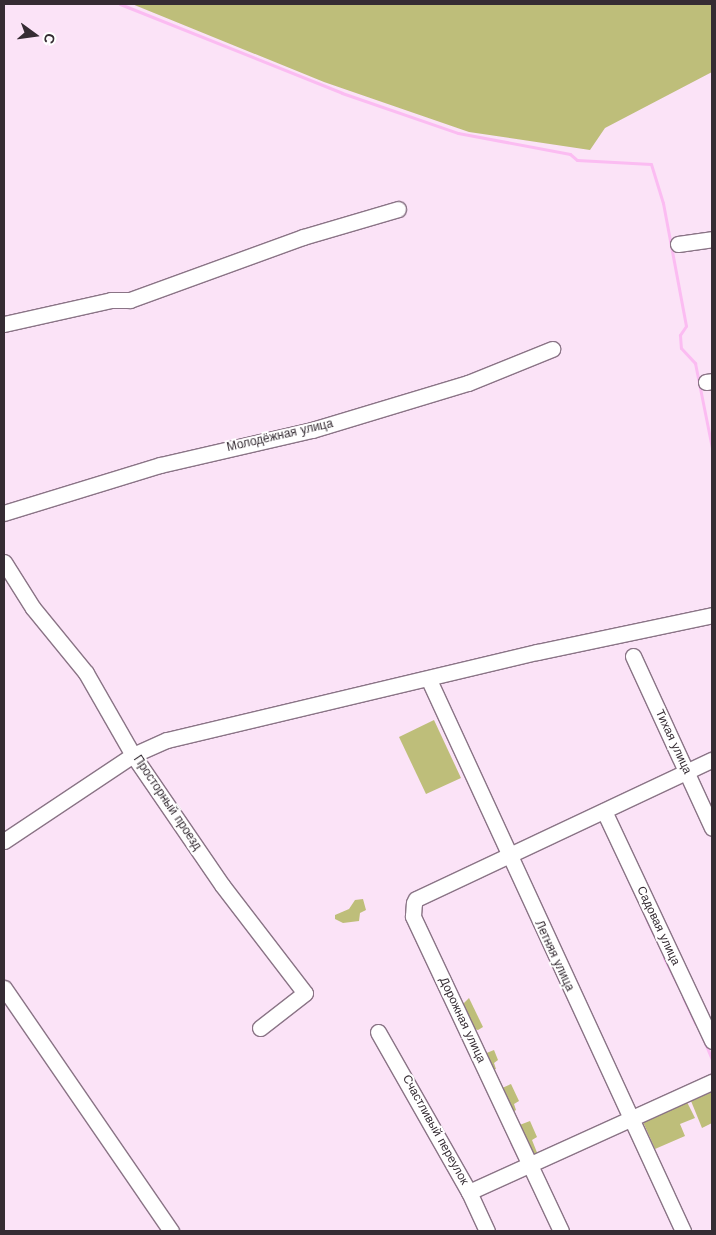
<!DOCTYPE html>
<meta charset="utf-8">
<style>
body{margin:0}
#map{position:relative;width:716px;height:1235px;overflow:hidden;background:#fbe3f7;font-family:"Work Sans",sans-serif}
div>[style]{position:absolute}
[style*='--x']{left:calc(var(--x)*1px);top:calc(var(--y)*1px);width:calc(var(--w)*1px);rotate:calc(var(--a)*1deg)}
.green>*{inset:0;background:#bebe7a}
.stream>*{height:3px;margin:-1.5px;padding:0 1.5px;transform-origin:1.5px;border-radius:1.5px;background:#fbbcf2}
.roads{filter:drop-shadow(1px 0 #8a7486) drop-shadow(-1px 0 #8a7486) drop-shadow(0 1px #8a7486) drop-shadow(0 -1px #8a7486)}
.minor>*{height:15px;margin:-7.5px;padding:0 7.5px;transform-origin:7.5px;border-radius:7.5px;background:#fff}
span{translate:-50% -50%;white-space:nowrap;text-align:center;line-height:1.15;-webkit-text-stroke:4px #fff;paint-order:stroke}
.street-label{font-size:12px;color:#352c33}
.frame{position:absolute;inset:0;border:5px solid #352c33;pointer-events:none}
.north{position:absolute;left:10px;top:10px;width:50px;height:50px;-webkit-text-stroke:4px #fff;paint-order:stroke;rotate:104deg;font-size:14px;font-weight:700;line-height:20px;text-align:center;color:#352c33}
.north::after{content:'';display:block;margin:auto;width:18px;height:22px;background:#352c33;clip-path:polygon(50% 0,100% 100%,50% 72%,0 100%)}
</style>
<div id="map">
<div class="green">
<div style="clip-path:polygon(132px 4px,712px 4px,712px 72px,605px 128px,590px 150px,469px 132px,324px 82px)"></div>
<div style="clip-path:polygon(434px 720px,461px 778px,426px 794px,399px 737px)"></div>
<div style="clip-path:polygon(363px 899px,366px 910px,360px 913px,359px 921px,343px 923px,335px 919px,335px 915px,349px 909px,355px 900px)"></div>
<div style="clip-path:polygon(469px 998px,483px 1027px,478px 1030px,474px 1029px,462px 1005px)"></div>
<div style="clip-path:polygon(494px 1050px,498px 1060px,494px 1063px,496px 1069px,491px 1071px,484px 1054px)"></div>
<div style="clip-path:polygon(511px 1084px,519px 1101px,514px 1104px,516px 1110px,513px 1112px,500px 1089px)"></div>
<div style="clip-path:polygon(712px 1091px,712px 1123px,702px 1128px,691px 1101px)"></div>
<div style="clip-path:polygon(687px 1102px,695px 1118px,680px 1124px,685px 1136px,655px 1149px,643px 1122px)"></div>
<div style="clip-path:polygon(530px 1121px,537px 1137px,532px 1140px,538px 1155px,534px 1157px,517px 1126px)"></div>
</div>
<div class="stream">
<div style="--x:120;--y:4;--w:239;--a:21.8"></div>
<div style="--x:342;--y:93;--w:123;--a:19"></div>
<div style="--x:458;--y:133;--w:114;--a:10.6"></div>
<div style="--x:570;--y:154;--w:9;--a:41"></div>
<div style="--x:577;--y:160;--w:74;--a:3.1"></div>
<div style="--x:651;--y:164;--w:41;--a:72.9"></div>
<div style="--x:663;--y:203;--w:125;--a:79.4"></div>
<div style="--x:686;--y:326;--w:11;--a:124"></div>
<div style="--x:680;--y:335;--w:13;--a:86"></div>
<div style="--x:681;--y:348;--w:21;--a:47"></div>
<div style="--x:695;--y:363;--w:87;--a:78.7"></div>
<div style="--x:646;--y:918;--w:17;--a:65"></div>
<div style="--x:664;--y:958;--w:29;--a:63"></div>
<div style="--x:683;--y:997;--w:29;--a:65"></div>
<div style="--x:702;--y:1036;--w:25;--a:67"></div>
<div style="--x:511;--y:1143;--w:15;--a:62"></div>
</div>
<div class="roads">
<div class="minor">
<div style="--x:678;--y:244;--w:34;--a:-8"></div>
<div style="--x:4;--y:324;--w:110;--a:-12.6"></div>
<div style="--x:111;--y:300;--w:19;--a:0"></div>
<div style="--x:130;--y:300;--w:184;--a:-20"></div>
<div style="--x:303;--y:237;--w:99;--a:-16.4"></div>
<div style="--x:706;--y:382;--w:6;--a:-9"></div>
<div style="--x:4;--y:513;--w:163;--a:-17.1"></div>
<div style="--x:160;--y:465;--w:156;--a:-13"></div>
<div style="--x:312;--y:430;--w:163;--a:-16.8"></div>
<div style="--x:468;--y:383;--w:91;--a:-22"></div>
<div style="--x:4;--y:562;--w:54;--a:57.8"></div>
<div style="--x:33;--y:608;--w:84;--a:50.8"></div>
<div style="--x:86;--y:673;--w:95;--a:60.2"></div>
<div style="--x:133;--y:755;--w:158;--a:55.6"></div>
<div style="--x:222;--y:885;--w:136;--a:52.5"></div>
<div style="--x:305;--y:993;--w:57;--a:142.1"></div>
<div style="--x:633;--y:656;--w:189;--a:65.3"></div>
<div style="--x:429;--y:680;--w:607;--a:65.25"></div>
<div style="--x:604;--y:811;--w:254;--a:64.8"></div>
<div style="--x:4;--y:841;--w:155;--a:-33.7"></div>
<div style="--x:133;--y:755;--w:37;--a:-24"></div>
<div style="--x:167;--y:740;--w:380;--a:-13.4"></div>
<div style="--x:537;--y:652;--w:179;--a:-11.9"></div>
<div style="--x:4;--y:988;--w:295;--a:55.5"></div>
<div style="--x:378;--y:1032;--w:184;--a:60.4"></div>
<div style="--x:469;--y:1192;--w:43;--a:65.2"></div>
<div style="--x:469;--y:1192;--w:267;--a:-24.4"></div>
<div style="--x:561;--y:1231;--w:348;--a:-115.2"></div>
<div style="--x:413;--y:916;--w:13;--a:-86"></div>
<div style="--x:414;--y:903;--w:4;--a:-63"></div>
<div style="--x:416;--y:899;--w:327;--a:-25.2"></div>
</div>
</div>
<div class="street-label">
<span style="left:280px;top:436px;rotate:-13deg">Молодёжная улица</span>
<span style="left:673px;top:742px;rotate:65deg">Тихая улица</span>
<span style="left:167px;top:803px;rotate:56deg">Просторный проезд</span>
<span style="left:658px;top:926px;rotate:65deg">Садовая улица</span>
<span style="left:554px;top:956px;rotate:65deg">Летняя улица</span>
<span style="left:462px;top:1020px;rotate:65deg">Дорожная улица</span>
<span style="left:435px;top:1130px;rotate:61deg">Счастливый переулок</span>
</div>
<div class="frame"></div>
<div class="north">С</div>
</div>
